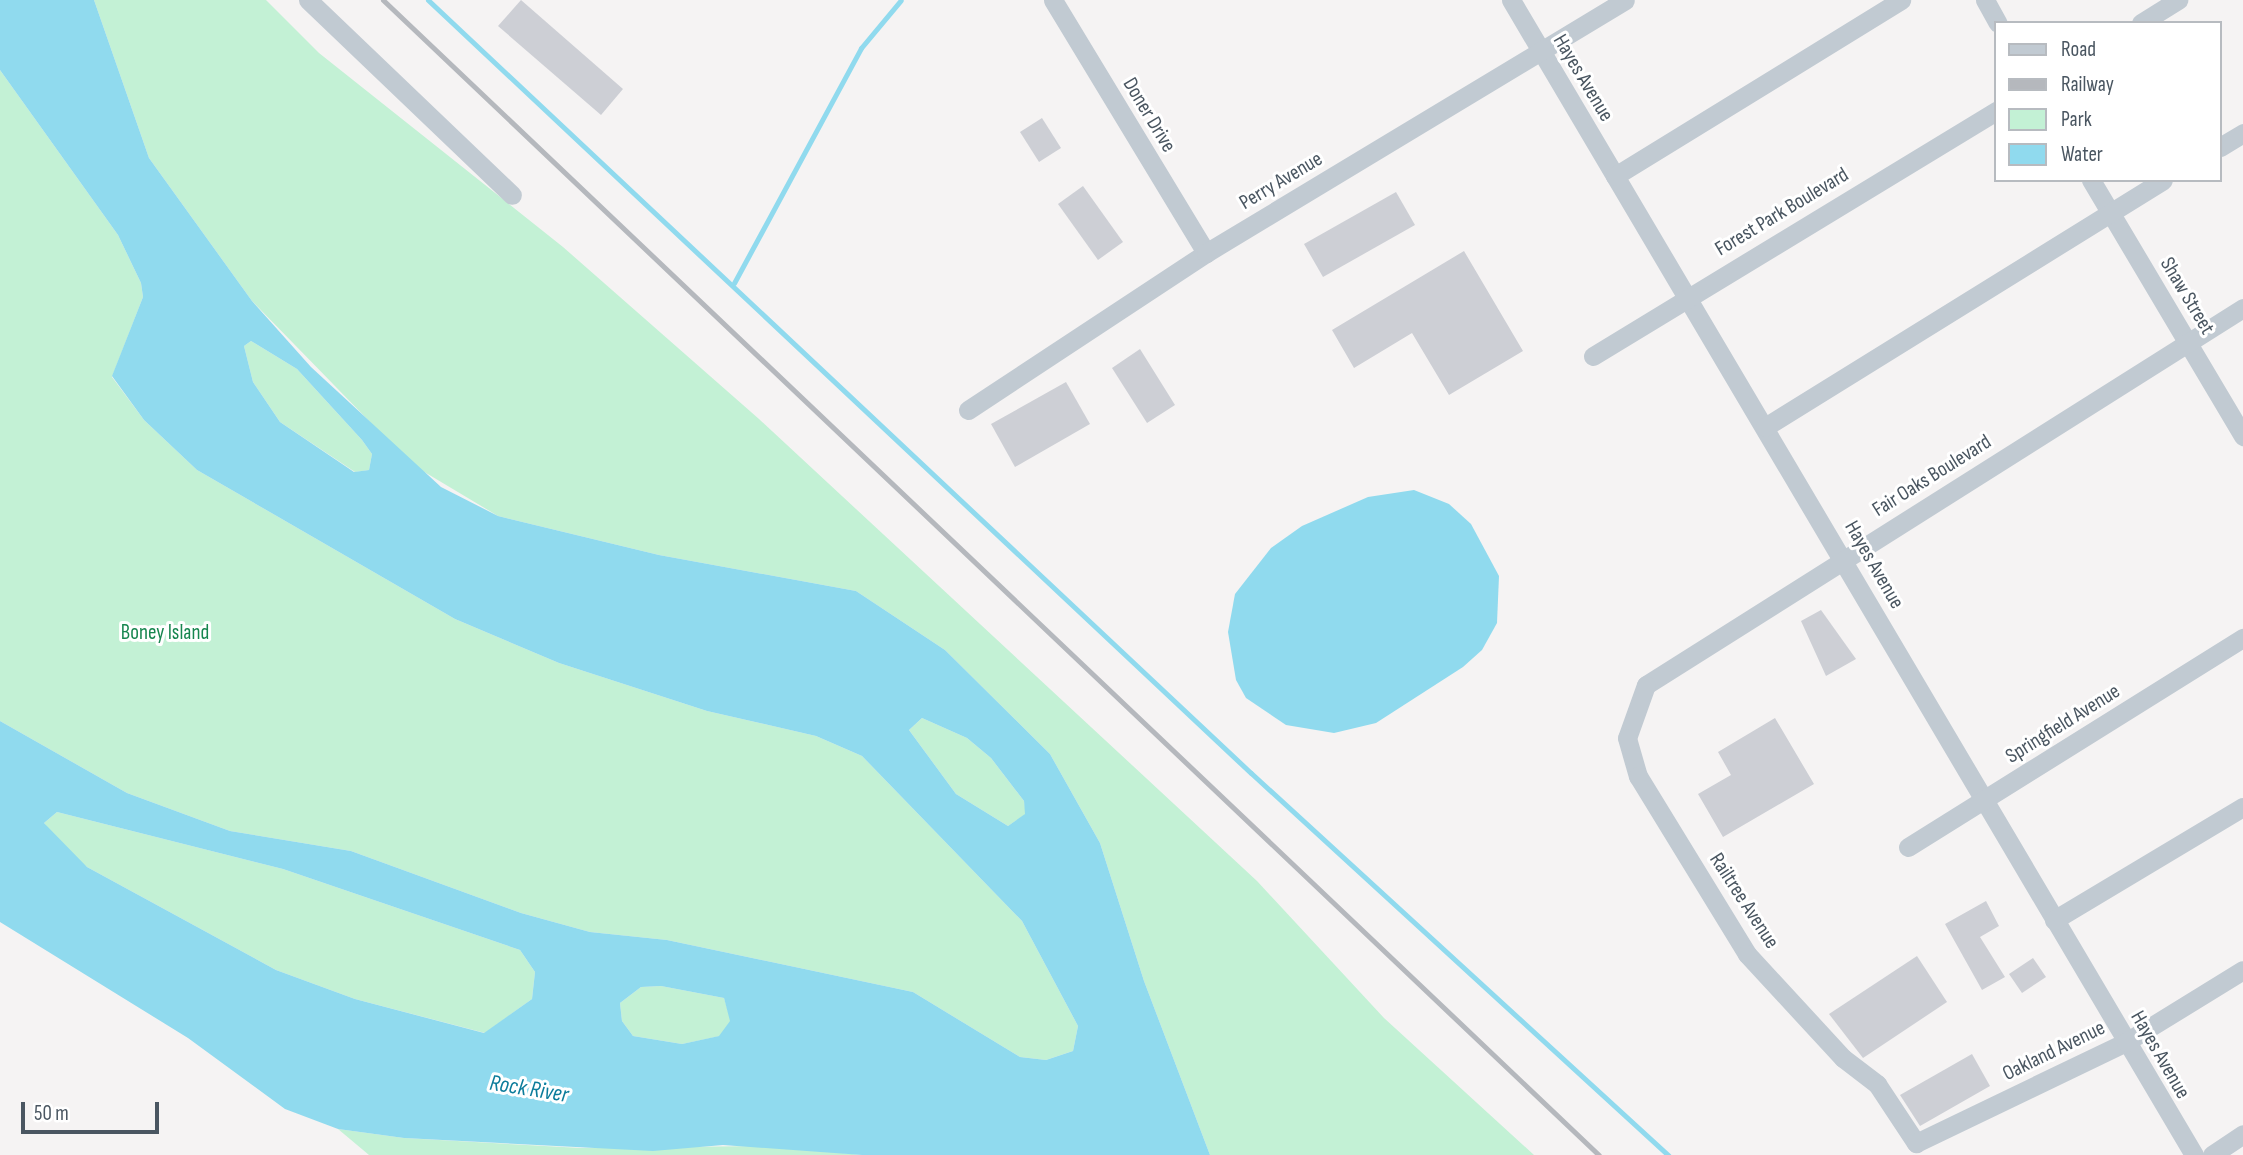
<!DOCTYPE html>
<style>
body{margin:0}
#map{position:relative;width:2243px;height:1155px;overflow:hidden;background:#f5f3f3;font-family:"Sofia Sans Condensed",sans-serif}
div>[style]{position:absolute}
[style*='--x']{left:calc(var(--x)*1px);top:calc(var(--y)*1px);width:calc(var(--w)*1px);rotate:calc(var(--a)*1deg)}
.green>*{inset:0;background:#c3f1d5}
.water>*{inset:0;background:#90daee}
.stream>*{height:5px;margin:-2.5px;padding:0 2.5px;transform-origin:2.5px;border-radius:2.5px;background:#90daee}
.building>*{inset:0;background:#cdcfd5}
.minor>*{height:19px;margin:-9.5px;padding:0 9.5px;transform-origin:9.5px;border-radius:9.5px;background:#c1cad2}
.rail>*{height:5px;margin:-2.5px;padding:0 2.5px;transform-origin:2.5px;border-radius:2.5px;background:#b5b8bd}
span{translate:-50% -50%;white-space:nowrap;text-align:center;line-height:1.15;-webkit-text-stroke:6px #fff;paint-order:stroke}
.street-label{font-size:21px;color:#4a5661}
.park-label{font-size:21px;color:#17864f}
.water-label{font-size:23px;color:#0c7c9b;font-style:italic}
.legend{position:absolute;left:1994px;top:21px;width:228px;height:161px;box-sizing:border-box;background:#fff;border:2px solid #b7bbc0;margin:0;padding:9px 12px;list-style:none;font-size:21px;color:#4a5661}
.legend li{display:flex;align-items:center;gap:14px;height:35px}
.legend b{width:35px;border:2px solid #b7bbc0}
.scale{position:absolute;left:21px;top:1102px;width:138px;height:32px;box-sizing:border-box;border:4px solid #4a5661;border-top:0;padding-left:9px;font-size:21px;line-height:24px;white-space:nowrap;color:#4a5661;-webkit-text-stroke:5px #fff;paint-order:stroke}
</style>
<div id="map">
<div class="green">
<div style="clip-path:polygon(94px 0,266px 0,319px 53px,563px 247px,759px 419px,1257px 881px,1384px 1018px,1534px 1155px,1210px 1155px,1144px 981px,1100px 843px,1050px 754px,945px 650px,856px 591px,659px 555px,498px 516px,411px 464px,252px 301px,149px 158px)"></div>
<div style="clip-path:polygon(0 70px,118px 235px,141px 283px,143px 297px,112px 377px,144px 420px,197px 470px,455px 619px,559px 663px,707px 711px,816px 736px,862px 756px,1022px 921px,1078px 1026px,1073px 1051px,1046px 1060px,1020px 1057px,913px 992px,667px 940px,590px 932px,521px 913px,351px 851px,230px 831px,127px 793px,0 721px)"></div>
<div style="clip-path:polygon(251px 341px,297px 369px,362px 440px,372px 454px,369px 470px,355px 472px,280px 422px,253px 382px,244px 346px)"></div>
<div style="clip-path:polygon(922px 718px,967px 738px,991px 758px,1024px 801px,1026px 814px,1008px 826px,956px 794px,909px 730px)"></div>
<div style="clip-path:polygon(57px 812px,283px 869px,520px 950px,535px 972px,532px 999px,485px 1033px,355px 999px,276px 970px,87px 867px,65px 850px,44px 823px)"></div>
<div style="clip-path:polygon(661px 986px,724px 998px,731px 1021px,720px 1036px,682px 1044px,633px 1036px,622px 1021px,620px 1003px,641px 987px)"></div>
<div style="clip-path:polygon(338px 1129px,404px 1138px,581px 1148px,774px 1146px,862px 1155px,369px 1155px)"></div>
</div>
<div class="water">
<div style="clip-path:polygon(evenodd,0 0,94px 0,149px 158px,252px 301px,311px 367px,441px 487px,498px 516px,659px 555px,856px 591px,945px 650px,1050px 754px,1100px 843px,1144px 981px,1210px 1155px,862px 1155px,723px 1145px,653px 1151px,404px 1138px,338px 1129px,285px 1109px,188px 1038px,0 922px,0 721px,127px 793px,230px 831px,351px 851px,521px 913px,590px 932px,667px 940px,913px 992px,1020px 1057px,1046px 1060px,1073px 1051px,1078px 1026px,1022px 921px,862px 756px,816px 736px,707px 711px,559px 663px,455px 619px,197px 470px,144px 420px,112px 376px,143px 297px,141px 283px,118px 235px,0 70px,0 0,251px 341px,297px 369px,362px 440px,372px 454px,369px 470px,354px 472px,280px 422px,253px 382px,244px 346px,251px 341px,0 0,922px 718px,967px 738px,991px 758px,1024px 801px,1025px 814px,1008px 826px,956px 794px,909px 730px,922px 718px,0 0,57px 812px,283px 869px,520px 950px,535px 972px,532px 999px,484px 1033px,355px 999px,276px 970px,87px 867px,44px 823px,57px 812px,0 0,661px 986px,724px 998px,730px 1021px,719px 1036px,682px 1044px,633px 1036px,622px 1021px,620px 1003px,641px 987px,661px 986px)"></div>
<div style="clip-path:polygon(1414px 490px,1449px 504px,1471px 524px,1499px 576px,1497px 623px,1482px 650px,1463px 667px,1376px 723px,1334px 733px,1286px 725px,1246px 698px,1236px 680px,1228px 632px,1235px 594px,1271px 548px,1302px 526px,1368px 497px)"></div>
</div>
<div class="stream">
<div style="--x:428;--y:0;--w:1129;--a:43.21"></div>
<div style="--x:1251;--y:773;--w:566;--a:42.49"></div>
<div style="--x:734;--y:283;--w:267;--a:-61.6"></div>
<div style="--x:861;--y:48;--w:62;--a:-50.2"></div>
</div>
<div class="building">
<div style="clip-path:polygon(521px 0,623px 89px,601px 115px,498px 26px)"></div>
<div style="clip-path:polygon(1042px 118px,1061px 148px,1039px 162px,1020px 132px)"></div>
<div style="clip-path:polygon(1083px 186px,1123px 242px,1098px 260px,1058px 204px)"></div>
<div style="clip-path:polygon(1396px 192px,1415px 225px,1323px 277px,1304px 244px)"></div>
<div style="clip-path:polygon(1464px 251px,1523px 351px,1449px 395px,1412px 333px,1354px 368px,1332px 330px)"></div>
<div style="clip-path:polygon(1140px 349px,1175px 405px,1147px 423px,1112px 368px)"></div>
<div style="clip-path:polygon(1066px 382px,1090px 424px,1015px 467px,991px 424px)"></div>
<div style="clip-path:polygon(1821px 610px,1856px 659px,1826px 676px,1801px 621px)"></div>
<div style="clip-path:polygon(1775px 718px,1814px 784px,1723px 837px,1698px 794px,1731px 775px,1718px 752px)"></div>
<div style="clip-path:polygon(1986px 901px,1999px 926px,1980px 937px,2005px 977px,1982px 990px,1945px 924px)"></div>
<div style="clip-path:polygon(1917px 956px,1947px 1002px,1863px 1058px,1829px 1014px)"></div>
<div style="clip-path:polygon(2033px 958px,2046px 977px,2022px 993px,2009px 974px)"></div>
<div style="clip-path:polygon(1972px 1054px,1990px 1086px,1920px 1126px,1900px 1095px)"></div>
</div>
<div class="minor">
<div style="--x:308;--y:0;--w:282;--a:43.7"></div>
<div style="--x:1053;--y:0;--w:296;--a:58.8"></div>
<div style="--x:1511;--y:0;--w:1342;--a:59.4"></div>
<div style="--x:1985;--y:0;--w:26;--a:61"></div>
<div style="--x:2141;--y:23;--w:44;--a:-31.9"></div>
<div style="--x:2220;--y:147;--w:27;--a:-31"></div>
<div style="--x:1615;--y:176;--w:336;--a:-31.6"></div>
<div style="--x:2091;--y:180;--w:298;--a:59.3"></div>
<div style="--x:2243;--y:308;--w:706;--a:147.73"></div>
<div style="--x:1646;--y:685;--w:56;--a:109.7"></div>
<div style="--x:1627;--y:738;--w:40;--a:74"></div>
<div style="--x:1638;--y:776;--w:209;--a:58.5"></div>
<div style="--x:1747;--y:954;--w:142;--a:47.3"></div>
<div style="--x:1843;--y:1058;--w:43;--a:37.4"></div>
<div style="--x:1877;--y:1084;--w:71;--a:56.5"></div>
<div style="--x:1916;--y:1143;--w:233;--a:-25.7"></div>
<div style="--x:2126;--y:1042;--w:137;--a:-31.6"></div>
<div style="--x:1593;--y:356;--w:472;--a:-31.3"></div>
<div style="--x:968;--y:410;--w:285;--a:-33.4"></div>
<div style="--x:1206;--y:253;--w:489;--a:-31.1"></div>
<div style="--x:1765;--y:427;--w:468;--a:-31.8"></div>
<div style="--x:1908;--y:847;--w:395;--a:-32"></div>
<div style="--x:2054;--y:920;--w:220;--a:-30.9"></div>
<div style="--x:2212;--y:1155;--w:37;--a:-34"></div>
</div>
<div class="rail">
<div style="--x:383;--y:0;--w:1677;--a:43.53"></div>
</div>
<div class="street-label">
<span style="left:1583px;top:78px;rotate:59deg">Hayes Avenue</span>
<span style="left:1149px;top:115px;rotate:59deg">Doner Drive</span>
<span style="left:1281px;top:181px;rotate:-31deg">Perry Avenue</span>
<span style="left:1782px;top:212px;rotate:-31deg">Forest Park Boulevard</span>
<span style="left:2187px;top:296px;rotate:59deg">Shaw Street</span>
<span style="left:1932px;top:476px;rotate:-32deg">Fair Oaks Boulevard</span>
<span style="left:1874px;top:565px;rotate:60deg">Hayes Avenue</span>
<span style="left:2063px;top:724px;rotate:-32deg">Springfield Avenue</span>
<span style="left:1744px;top:901px;rotate:57deg">Railtree Avenue</span>
<span style="left:2054px;top:1051px;rotate:-26deg">Oakland Avenue</span>
<span style="left:2160px;top:1055px;rotate:60deg">Hayes Avenue</span>
</div>
<div class="park-label">
<span style="left:165px;top:633px">Boney Island</span>
</div>
<div class="water-label">
<span style="left:529px;top:1089px;rotate:9deg">Rock River</span>
</div>
<ul class="legend">
<li><b style="height:9px;background:#c1cad2"></b>Road</li>
<li><b style="height:9px;background:#b5b8bd"></b>Railway</li>
<li><b style="height:19px;background:#c3f1d5"></b>Park</li>
<li><b style="height:19px;background:#90daee"></b>Water</li>
</ul>
<div class="scale">50 m</div>
</div>
